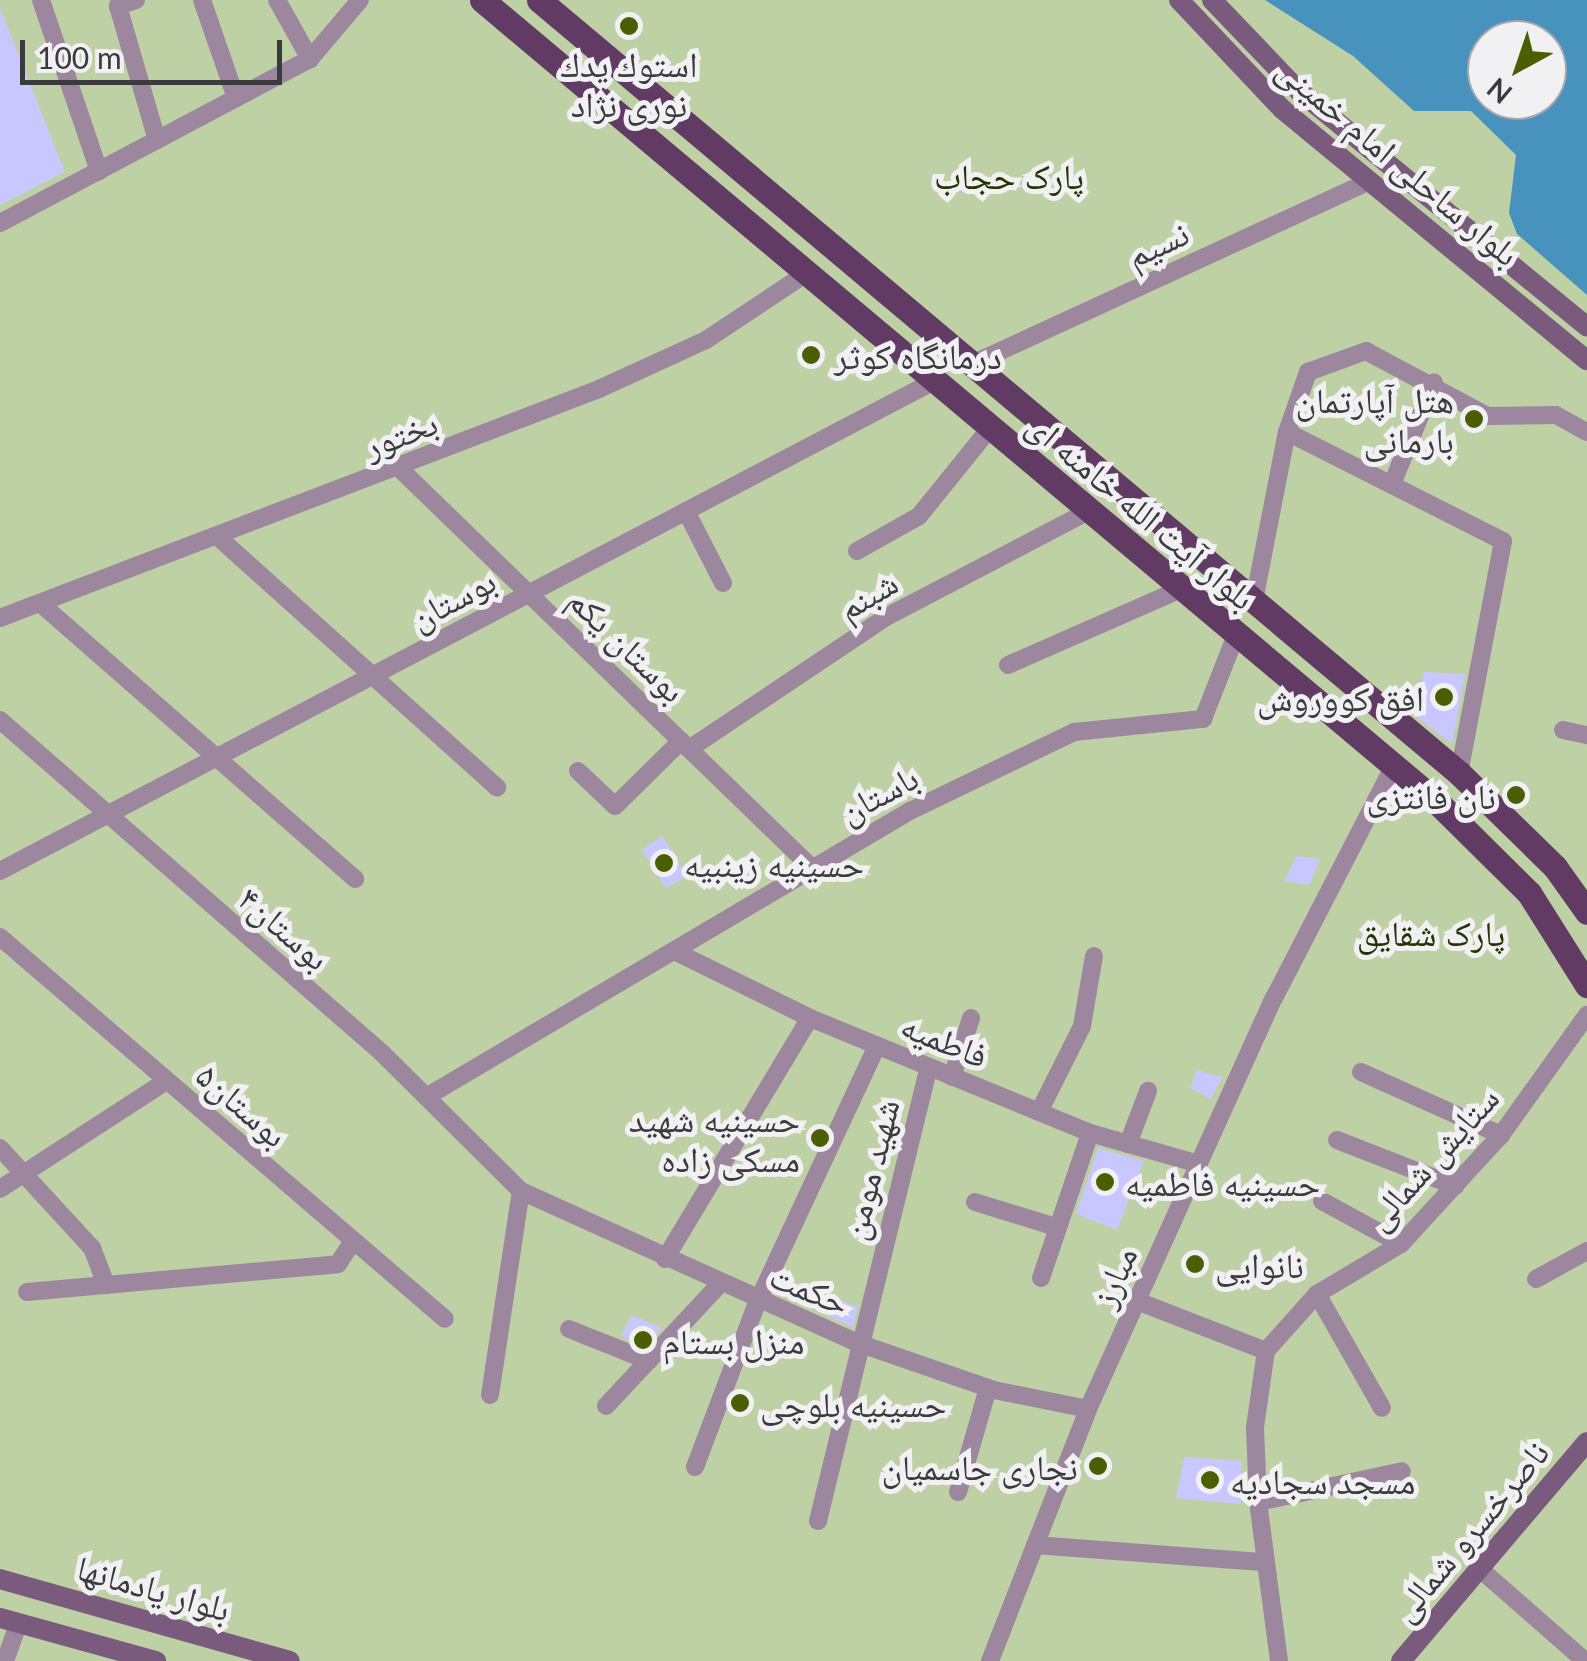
<!DOCTYPE html>
<meta charset="utf-8">
<style>
body{margin:0}
#map{position:relative;width:1587px;height:1661px;overflow:hidden;background:#e4e4e7;font-family:Lato,"Noto Naskh Arabic",sans-serif}
div>[style]{position:absolute}
[style*='--x']{left:calc(var(--x)*1px);top:calc(var(--y)*1px);width:calc(var(--w)*1px);rotate:calc(var(--a)*1deg)}
.green>*{inset:0;background:#bed1a5}
.water>*{inset:0;background:#4893bd}
.building>*{inset:0;background:#c8c7ff}
.street>*{height:18px;margin:-9px;padding:0 9px;transform-origin:9px;border-radius:9px;background:#9d879f}
.secondary>*{height:20px;margin:-10px;padding:0 10px;transform-origin:10px;border-radius:10px;background:#7a5a7d}
.primary>*{height:25px;margin:-12.5px;padding:0 12.5px;transform-origin:12.5px;border-radius:12.5px;background:#613b64}
.dots>*{width:28px;height:28px;translate:-50% -50%;box-sizing:border-box;border:5px solid #f1f1f4;border-radius:50%}
span{translate:-50% -50%;white-space:nowrap;text-align:center;line-height:1.15;-webkit-text-stroke:10px #f1f1f4;paint-order:stroke}
.poi-label{font-size:35px;color:#3b3b3d}
.left{translate:0 -50%;text-align:left}
.right{translate:-100% -50%;text-align:right}
.street-label{font-size:35px;color:#3b3b3d}
.park-label{font-size:35px;color:#243501}
.north{position:absolute;left:1467px;top:20px;width:100px;height:100px;box-sizing:border-box;background:#f1f1f4;border:2px solid #a8a8ab;border-radius:50%;rotate:220deg;font-size:28px;font-weight:700;line-height:40px;text-align:center;color:#3b3b3d}
.north::after{content:'';display:block;margin:auto;width:35px;height:45px;background:#4b5e04;clip-path:polygon(50% 0,100% 100%,50% 72%,0 100%)}
.scale{position:absolute;left:20px;top:40px;width:262px;height:45px;box-sizing:border-box;border:5px solid #3b3b3d;border-top:0;padding-left:12px;font-size:30px;line-height:35px;white-space:nowrap;color:#3b3b3d;-webkit-text-stroke:8px #f1f1f4;paint-order:stroke}
</style>
<div id="map">
<div class="green">
<div style="clip-path:polygon(evenodd,0 0,1587px 0,1587px 1661px,0 1661px,0 0,1487px 40px,1547px 40px,1547px 100px,1487px 100px,1487px 40px)"></div>
</div>
<div class="water">
<div style="clip-path:polygon(evenodd,1265px 0,1587px 0,1587px 295px,1517px 234px,1509px 213px,1516px 155px,1471px 111px,1414px 111px,1353px 56px,1265px 0,1487px 40px,1547px 40px,1547px 100px,1487px 100px,1487px 40px)"></div>
</div>
<div class="building">
<div style="clip-path:polygon(0 8px,65px 172px,0 205px)"></div>
<div style="clip-path:polygon(1423px 672px,1465px 674px,1452px 744px,1418px 718px)"></div>
<div style="clip-path:polygon(662px 836px,687px 876px,666px 888px,642px 850px)"></div>
<div style="clip-path:polygon(1296px 856px,1320px 859px,1309px 885px,1285px 881px)"></div>
<div style="clip-path:polygon(1197px 1070px,1222px 1077px,1211px 1099px,1190px 1088px)"></div>
<div style="clip-path:polygon(1098px 1148px,1144px 1161px,1117px 1230px,1076px 1214px)"></div>
<div style="clip-path:polygon(837px 1299px,858px 1307px,853px 1327px,828px 1316px)"></div>
<div style="clip-path:polygon(632px 1315px,662px 1328px,645px 1346px,621px 1336px)"></div>
<div style="clip-path:polygon(1184px 1457px,1241px 1461px,1241px 1504px,1176px 1498px)"></div>
</div>
<div class="street">
<div style="--x:41;--y:0;--w:181;--a:71.3"></div>
<div style="--x:136;--y:0;--w:19;--a:162"></div>
<div style="--x:118;--y:6;--w:140;--a:73.8"></div>
<div style="--x:202;--y:0;--w:104;--a:70.9"></div>
<div style="--x:277;--y:0;--w:68;--a:60.8"></div>
<div style="--x:0;--y:223;--w:351;--a:-27.9"></div>
<div style="--x:310;--y:59;--w:77;--a:-49.7"></div>
<div style="--x:972;--y:364;--w:437;--a:-24.7"></div>
<div style="--x:1287;--y:432;--w:242;--a:26.8"></div>
<div style="--x:1503;--y:541;--w:236;--a:100.7"></div>
<div style="--x:400;--y:469;--w:571;--a:44.08"></div>
<div style="--x:1392;--y:484;--w:110;--a:-67.6"></div>
<div style="--x:686;--y:511;--w:81;--a:62.8"></div>
<div style="--x:218;--y:537;--w:375;--a:41.9"></div>
<div style="--x:857;--y:551;--w:71;--a:-29.4"></div>
<div style="--x:919;--y:516;--w:113;--a:-51.1"></div>
<div style="--x:1254;--y:601;--w:172;--a:-79"></div>
<div style="--x:1287;--y:432;--w:64;--a:-70.7"></div>
<div style="--x:1308;--y:372;--w:62;--a:-19.9"></div>
<div style="--x:1366;--y:351;--w:137;--a:28.2"></div>
<div style="--x:1487;--y:416;--w:69;--a:-0.8"></div>
<div style="--x:1556;--y:415;--w:35;--a:29"></div>
<div style="--x:40;--y:603;--w:419;--a:41.2"></div>
<div style="--x:0;--y:618;--w:641;--a:-20.92"></div>
<div style="--x:599;--y:389;--w:118;--a:-24.6"></div>
<div style="--x:706;--y:340;--w:121;--a:-33.6"></div>
<div style="--x:1008;--y:665;--w:189;--a:-23.7"></div>
<div style="--x:0;--y:720;--w:505;--a:41.07"></div>
<div style="--x:381;--y:1052;--w:197;--a:44.8"></div>
<div style="--x:521;--y:1191;--w:370;--a:24.3"></div>
<div style="--x:858;--y:1343;--w:144;--a:19.1"></div>
<div style="--x:994;--y:1390;--w:96;--a:11.4"></div>
<div style="--x:1563;--y:730;--w:25;--a:12"></div>
<div style="--x:689;--y:749;--w:239;--a:-33.8"></div>
<div style="--x:888;--y:616;--w:227;--a:-27.6"></div>
<div style="--x:578;--y:771;--w:51;--a:43.4"></div>
<div style="--x:615;--y:806;--w:93;--a:-44.6"></div>
<div style="--x:0;--y:871;--w:1055;--a:-27.68"></div>
<div style="--x:0;--y:937;--w:586;--a:40.64"></div>
<div style="--x:674;--y:951;--w:152;--a:26.2"></div>
<div style="--x:810;--y:1018;--w:303;--a:22.3"></div>
<div style="--x:1090;--y:1133;--w:113;--a:15.9"></div>
<div style="--x:1361;--y:1072;--w:154;--a:24.2"></div>
<div style="--x:952;--y:1077;--w:62;--a:-72.1"></div>
<div style="--x:426;--y:1097;--w:562;--a:-30.58"></div>
<div style="--x:910;--y:811;--w:182;--a:-25.7"></div>
<div style="--x:1074;--y:732;--w:130;--a:-5.8"></div>
<div style="--x:1203;--y:719;--w:90;--a:-68.6"></div>
<div style="--x:1039;--y:1112;--w:96;--a:-63.4"></div>
<div style="--x:1082;--y:1026;--w:71;--a:-80.3"></div>
<div style="--x:1337;--y:1140;--w:127;--a:21.3"></div>
<div style="--x:1128;--y:1144;--w:57;--a:-69.3"></div>
<div style="--x:0;--y:1148;--w:136;--a:47.4"></div>
<div style="--x:92;--y:1248;--w:40;--a:69"></div>
<div style="--x:0;--y:1189;--w:198;--a:-33"></div>
<div style="--x:1322;--y:1201;--w:90;--a:28.6"></div>
<div style="--x:975;--y:1202;--w:85;--a:17.2"></div>
<div style="--x:665;--y:1259;--w:281;--a:-59"></div>
<div style="--x:1041;--y:1278;--w:153;--a:-71.3"></div>
<div style="--x:1536;--y:1279;--w:58;--a:-28.8"></div>
<div style="--x:27;--y:1292;--w:312;--a:-5.1"></div>
<div style="--x:338;--y:1264;--w:27;--a:-57"></div>
<div style="--x:1317;--y:1294;--w:131;--a:60.3"></div>
<div style="--x:1137;--y:1301;--w:138;--a:21.2"></div>
<div style="--x:569;--y:1329;--w:86;--a:21.8"></div>
<div style="--x:490;--y:1395;--w:206;--a:-81.4"></div>
<div style="--x:606;--y:1406;--w:166;--a:-47"></div>
<div style="--x:695;--y:1467;--w:175;--a:-69.3"></div>
<div style="--x:757;--y:1303;--w:284;--a:-65"></div>
<div style="--x:958;--y:1492;--w:108;--a:-73.9"></div>
<div style="--x:1258;--y:1502;--w:147;--a:-12.1"></div>
<div style="--x:818;--y:1521;--w:467;--a:-76.3"></div>
<div style="--x:1035;--y:1545;--w:227;--a:4.3"></div>
<div style="--x:1480;--y:1569;--w:140;--a:41.2"></div>
<div style="--x:5;--y:1661;--w:41;--a:-70.3"></div>
<div style="--x:990;--y:1661;--w:270;--a:-68.7"></div>
<div style="--x:1088;--y:1409;--w:451;--a:-65.7"></div>
<div style="--x:1274;--y:998;--w:261;--a:-62.7"></div>
<div style="--x:1279;--y:1661;--w:160;--a:-97.5"></div>
<div style="--x:1258;--y:1502;--w:75;--a:-92.3"></div>
<div style="--x:1255;--y:1427;--w:77;--a:-81.8"></div>
<div style="--x:1266;--y:1351;--w:76;--a:-48.2"></div>
<div style="--x:1317;--y:1294;--w:98;--a:-30.8"></div>
<div style="--x:1401;--y:1244;--w:148;--a:-47.5"></div>
<div style="--x:1501;--y:1135;--w:148;--a:-54.4"></div>
</div>
<div class="secondary">
<div style="--x:1179;--y:0;--w:150;--a:46.6"></div>
<div style="--x:1282;--y:109;--w:395;--a:39.5"></div>
<div style="--x:1212;--y:0;--w:126;--a:46.3"></div>
<div style="--x:1299;--y:91;--w:372;--a:39.3"></div>
<div style="--x:0;--y:1579;--w:301;--a:15.8"></div>
<div style="--x:0;--y:1618;--w:162;--a:15.4"></div>
<div style="--x:1401;--y:1661;--w:287;--a:-49.7"></div>
</div>
<div class="primary">
<div style="--x:482;--y:0;--w:1246;--a:40.02"></div>
<div style="--x:1436;--y:801;--w:131;--a:44.7"></div>
<div style="--x:1529;--y:893;--w:109;--a:57.8"></div>
<div style="--x:539;--y:0;--w:1202;--a:40.04"></div>
<div style="--x:1459;--y:773;--w:134;--a:44.4"></div>
<div style="--x:1555;--y:867;--w:55;--a:54.6"></div>
</div>
<div class="dots">
<div style="left:629px;top:26px;background:#4b5e04"></div>
<div style="left:811px;top:355px;background:#4b5e04"></div>
<div style="left:1474px;top:419px;background:#4b5e04"></div>
<div style="left:1444px;top:697px;background:#4b5e04"></div>
<div style="left:1516px;top:795px;background:#4b5e04"></div>
<div style="left:664px;top:863px;background:#4b5e04"></div>
<div style="left:820px;top:1138px;background:#4b5e04"></div>
<div style="left:1105px;top:1182px;background:#4b5e04"></div>
<div style="left:1195px;top:1264px;background:#4b5e04"></div>
<div style="left:643px;top:1340px;background:#4b5e04"></div>
<div style="left:740px;top:1403px;background:#4b5e04"></div>
<div style="left:1098px;top:1466px;background:#4b5e04"></div>
<div style="left:1210px;top:1480px;background:#4b5e04"></div>
</div>
<div class="poi-label">
<span style="left:629px;top:83px">استوك يدك<br>نوری نژاد</span>
<span class="left" style="left:834px;top:355px">درمانگاه کوثر</span>
<span class="right" style="left:1454px;top:419px">هتل آپارتمان<br>بارمانی</span>
<span class="right" style="left:1424px;top:697px">افق کووروش</span>
<span class="right" style="left:1496px;top:795px">نان فانتزی</span>
<span class="left" style="left:684px;top:863px">حسینیه زینبیه</span>
<span class="right" style="left:800px;top:1138px">حسینیه شهید<br>مسکی زاده</span>
<span class="left" style="left:1125px;top:1182px">حسینیه فاطمیه</span>
<span class="left" style="left:1215px;top:1264px">نانوایی</span>
<span class="left" style="left:663px;top:1340px">منزل بستام</span>
<span class="left" style="left:760px;top:1403px">حسینیه بلوچی</span>
<span class="right" style="left:1078px;top:1466px">نجاری جاسمیان</span>
<span class="left" style="left:1230px;top:1480px">مسجد سجادیه</span>
</div>
<div class="street-label">
<span style="left:1399px;top:160px;rotate:40deg">بلوار ساحلی امام خمینی</span>
<span style="left:1157px;top:243px;rotate:-25deg">نسیم</span>
<span style="left:400px;top:433px;rotate:-21deg">بختور</span>
<span style="left:1142px;top:510px;rotate:40deg">بلوار آیت الله خامنه ای</span>
<span style="left:867px;top:594px;rotate:-31deg">شبنم</span>
<span style="left:452px;top:598px;rotate:-28deg">بوستان</span>
<span style="left:628px;top:644px;rotate:44deg">بوستان یکم</span>
<span style="left:878px;top:793px;rotate:-28deg">باستان</span>
<span style="left:285px;top:927px;rotate:41deg">بوستان۴</span>
<span style="left:945px;top:1039px;rotate:22deg">فاطمیه</span>
<span style="left:243px;top:1104px;rotate:41deg">بوستان۵</span>
<span style="left:1431px;top:1157px;rotate:-48deg">ستایش شمالی</span>
<span style="left:869px;top:1169px;rotate:-76deg">شهید مومن</span>
<span style="left:1113px;top:1276px;rotate:-66deg">مبارز</span>
<span style="left:810px;top:1288px;rotate:22deg">حکمت</span>
<span style="left:1469px;top:1530px;rotate:-50deg">ناصرخسرو شمالی</span>
<span style="left:154px;top:1587px;rotate:16deg">بلوار یادمانها</span>
</div>
<div class="park-label">
<span style="left:1009px;top:175px">پارک حجاب</span>
<span style="left:1431px;top:932px">پارک شقایق</span>
</div>
<div class="north">N</div>
<div class="scale">100 m</div>
</div>
